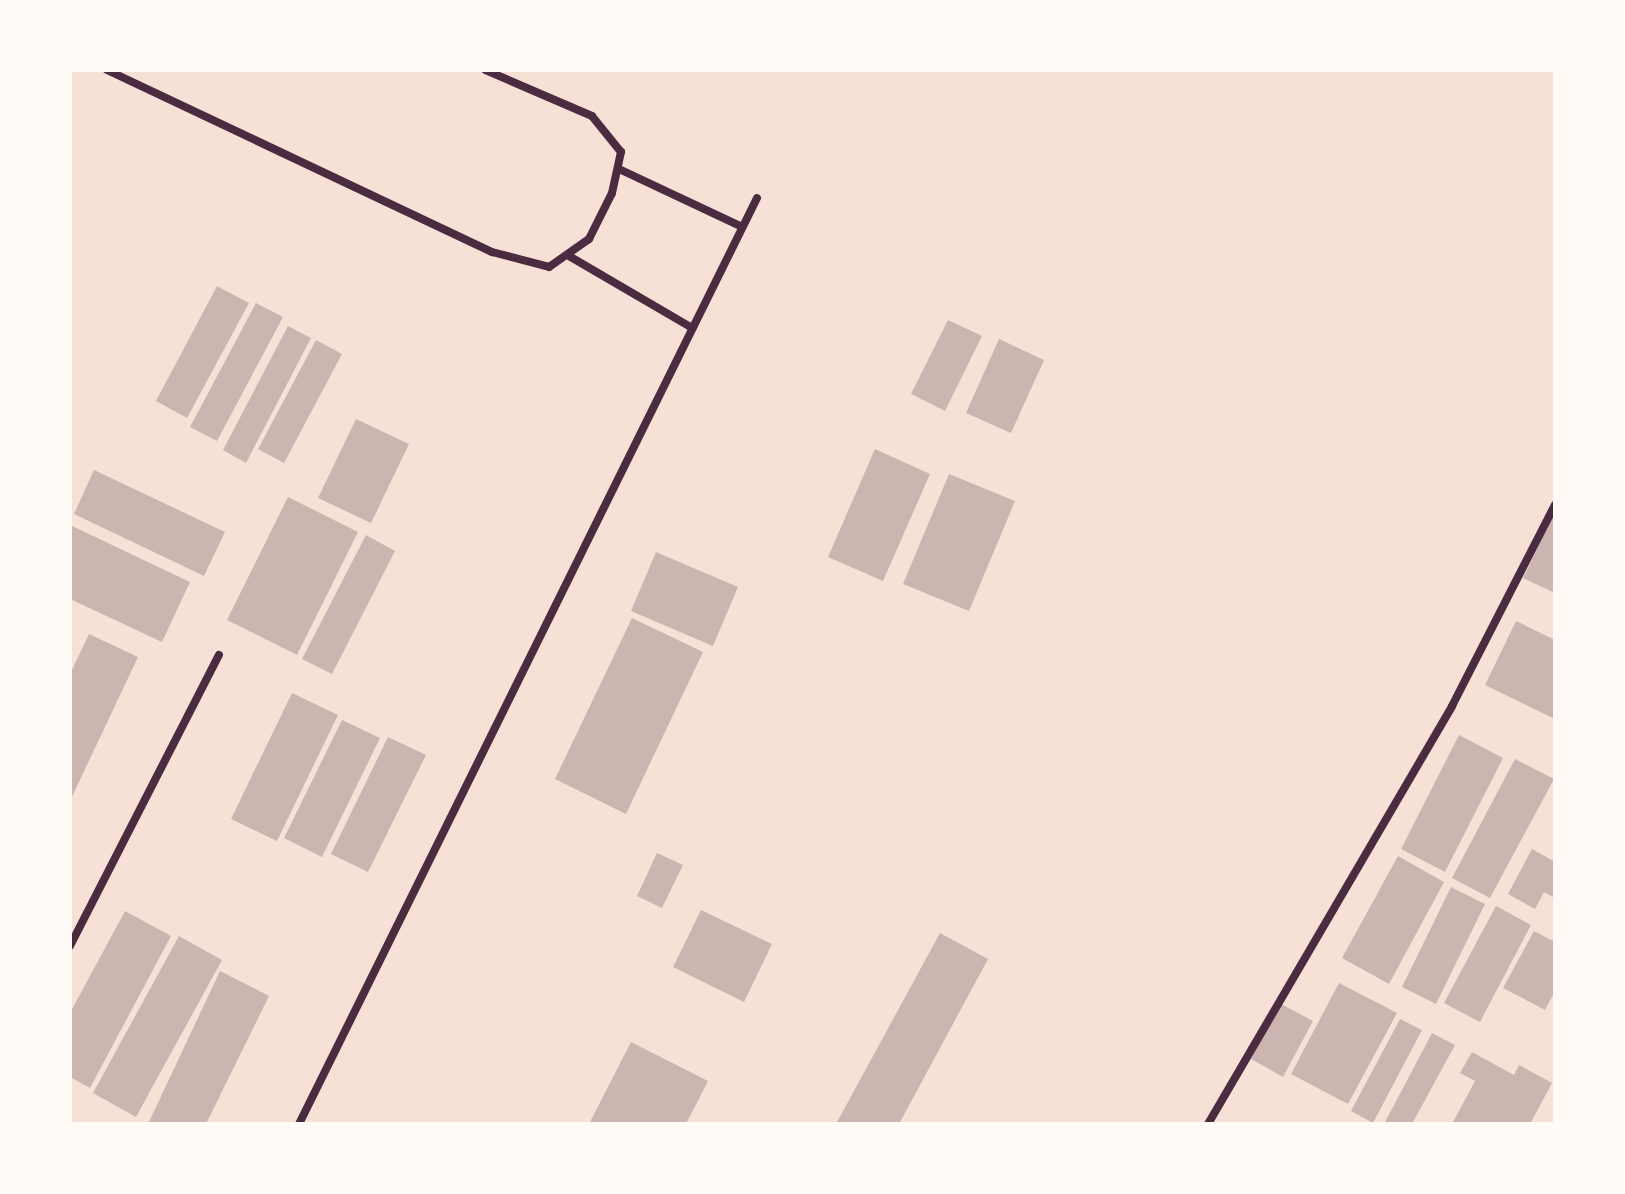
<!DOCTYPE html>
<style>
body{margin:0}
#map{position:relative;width:1625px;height:1194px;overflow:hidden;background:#f7e1d7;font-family:Ubuntu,sans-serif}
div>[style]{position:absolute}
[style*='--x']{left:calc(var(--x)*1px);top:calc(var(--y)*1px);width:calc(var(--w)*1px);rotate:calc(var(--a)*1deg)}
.building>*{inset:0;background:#ccb4b1}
.service>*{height:8px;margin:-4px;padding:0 4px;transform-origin:4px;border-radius:4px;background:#4a2c40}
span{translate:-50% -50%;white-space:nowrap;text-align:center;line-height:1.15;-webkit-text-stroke:8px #fffaf5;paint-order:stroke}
.frame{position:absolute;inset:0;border:72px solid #fffaf5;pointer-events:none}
</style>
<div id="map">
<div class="building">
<div style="clip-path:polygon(217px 286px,249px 303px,187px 418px,156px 401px)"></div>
<div style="clip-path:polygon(256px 303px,283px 317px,217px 441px,190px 427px)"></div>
<div style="clip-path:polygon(948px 320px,982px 336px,945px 411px,911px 394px)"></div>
<div style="clip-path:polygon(288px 326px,311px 338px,246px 463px,223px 450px)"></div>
<div style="clip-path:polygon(999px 339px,1044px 360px,1011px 433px,966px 413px)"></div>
<div style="clip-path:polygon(316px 340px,342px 354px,284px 463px,258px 449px)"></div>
<div style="clip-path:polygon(356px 419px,409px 444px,371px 523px,318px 498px)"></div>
<div style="clip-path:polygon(875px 449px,930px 474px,883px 581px,828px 557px)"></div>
<div style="clip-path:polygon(94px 470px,225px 532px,204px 576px,74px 514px)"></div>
<div style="clip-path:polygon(949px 474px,1015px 501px,969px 611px,903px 584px)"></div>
<div style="clip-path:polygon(288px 497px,358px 532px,297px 655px,227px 620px)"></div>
<div style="clip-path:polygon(1555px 512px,1555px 593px,1523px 578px)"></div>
<div style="clip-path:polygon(70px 525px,190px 582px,162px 642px,70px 599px)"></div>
<div style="clip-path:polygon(366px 535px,395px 551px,332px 674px,302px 659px)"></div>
<div style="clip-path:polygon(656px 552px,738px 587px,713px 646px,631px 611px)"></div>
<div style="clip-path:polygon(632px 618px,703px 652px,626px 814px,555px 779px)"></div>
<div style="clip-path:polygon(1516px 621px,1555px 640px,1555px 719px,1485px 685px)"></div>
<div style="clip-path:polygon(89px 634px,138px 657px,70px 801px,70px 674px)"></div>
<div style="clip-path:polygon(292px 693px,338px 715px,277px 841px,231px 819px)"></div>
<div style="clip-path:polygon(342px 720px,380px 738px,322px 857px,284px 838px)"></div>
<div style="clip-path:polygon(1459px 735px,1503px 758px,1445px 872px,1401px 849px)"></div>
<div style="clip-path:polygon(388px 737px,426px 755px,368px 872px,331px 854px)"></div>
<div style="clip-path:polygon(1515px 759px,1554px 779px,1490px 898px,1452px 878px)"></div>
<div style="clip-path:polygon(1532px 849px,1555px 862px,1555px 898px,1544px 892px,1535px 909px,1508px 894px)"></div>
<div style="clip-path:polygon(657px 853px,683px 865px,662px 908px,637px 896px)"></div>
<div style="clip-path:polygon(1398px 856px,1444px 882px,1389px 984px,1342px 958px)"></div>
<div style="clip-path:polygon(1451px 887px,1485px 904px,1436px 1004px,1402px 987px)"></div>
<div style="clip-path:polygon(1496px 906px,1531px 925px,1480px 1022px,1444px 1003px)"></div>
<div style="clip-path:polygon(701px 910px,772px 944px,744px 1002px,673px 967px)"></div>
<div style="clip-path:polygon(125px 911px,171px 936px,90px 1088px,70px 1077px,70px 1013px)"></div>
<div style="clip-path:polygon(1534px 931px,1555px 942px,1555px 991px,1545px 1010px,1503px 988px)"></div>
<div style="clip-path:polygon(940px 933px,988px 959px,899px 1124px,836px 1124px)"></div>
<div style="clip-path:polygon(179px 936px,222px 960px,136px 1117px,93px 1093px)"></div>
<div style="clip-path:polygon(220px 971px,269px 996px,206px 1124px,148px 1124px)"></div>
<div style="clip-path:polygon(1339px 983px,1397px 1013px,1348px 1104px,1291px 1074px)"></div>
<div style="clip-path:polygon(1281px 1004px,1313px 1021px,1283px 1077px,1251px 1059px)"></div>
<div style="clip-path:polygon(1400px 1019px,1422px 1030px,1373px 1123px,1351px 1111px)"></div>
<div style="clip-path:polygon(1432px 1033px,1455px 1045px,1412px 1124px,1384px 1124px)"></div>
<div style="clip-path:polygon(631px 1042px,708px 1081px,686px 1124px,589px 1124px)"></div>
<div style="clip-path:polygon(1472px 1052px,1514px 1075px,1519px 1065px,1552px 1083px,1530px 1124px,1452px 1124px,1475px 1081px,1460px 1073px)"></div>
</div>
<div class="service">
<div style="--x:107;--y:70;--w:426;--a:25.3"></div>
<div style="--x:492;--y:252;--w:59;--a:14.7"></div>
<div style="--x:549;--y:267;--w:49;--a:-35"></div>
<div style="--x:589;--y:239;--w:51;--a:-63.4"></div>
<div style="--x:612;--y:193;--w:42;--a:-77.6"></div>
<div style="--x:621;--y:152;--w:46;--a:-128.9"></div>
<div style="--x:592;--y:116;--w:116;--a:-156.7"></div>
<div style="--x:619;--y:169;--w:136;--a:25.2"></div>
<div style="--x:569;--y:256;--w:143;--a:30.3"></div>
<div style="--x:70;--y:946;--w:327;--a:-62.9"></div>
<div style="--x:299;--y:1124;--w:1033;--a:-63.68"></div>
<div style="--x:1208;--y:1124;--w:484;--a:-59.7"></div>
<div style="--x:1452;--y:706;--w:226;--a:-62.9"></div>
</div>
<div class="frame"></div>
</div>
